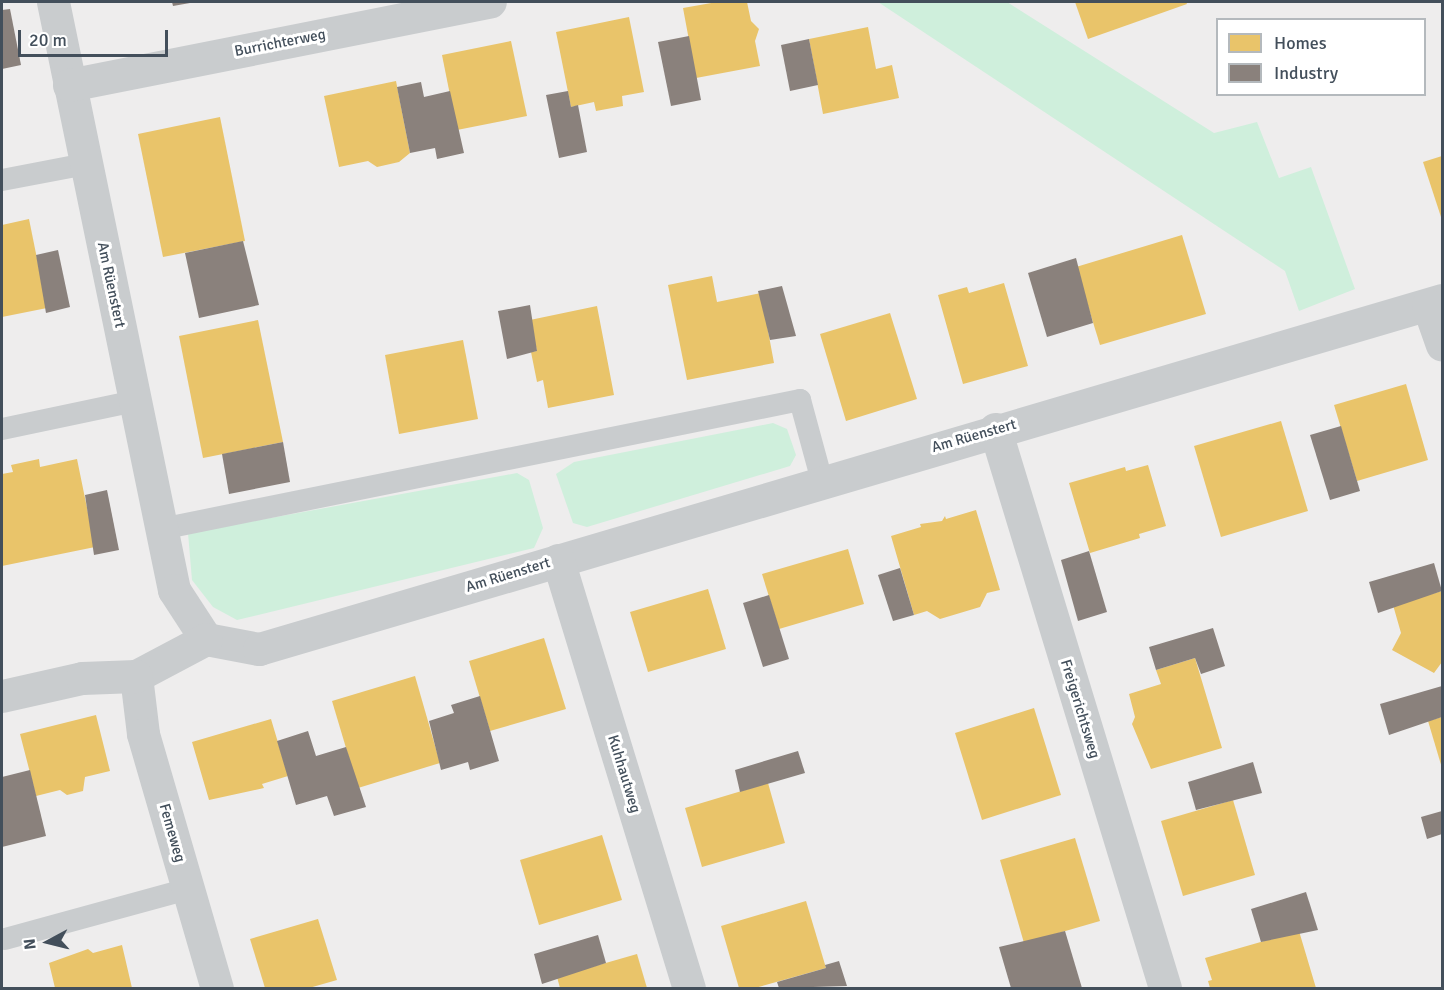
<!DOCTYPE html>
<meta charset="utf-8">
<style>
body{margin:0}
#map{position:relative;width:1444px;height:990px;overflow:hidden;background:#eeeded;font-family:Signika,sans-serif}
div>[style]{position:absolute}
[style*='--x']{left:calc(var(--x)*1px);top:calc(var(--y)*1px);width:calc(var(--w)*1px);rotate:calc(var(--a)*1deg)}
.green>*{inset:0;background:#cfefdc}
.homes>*{inset:0;background:#e9c46a}
.industry>*{inset:0;background:#8a817c}
.service>*{height:22px;margin:-11px;padding:0 11px;transform-origin:11px;border-radius:11px;background:#c9ccce}
.minor>*{height:33px;margin:-16.5px;padding:0 16.5px;transform-origin:16.5px;border-radius:16.5px;background:#c9ccce}
span{translate:-50% -50%;white-space:nowrap;text-align:center;line-height:1.15;-webkit-text-stroke:6px #fff;paint-order:stroke}
.street-label{font-size:15px;color:#434f5b}
.frame{position:absolute;inset:0;border:3px solid #434f5b;pointer-events:none}
.legend{position:absolute;left:1216px;top:18px;width:210px;height:78px;box-sizing:border-box;background:#fff;border:2px solid #b4b9bd;margin:0;padding:8px 10px;list-style:none;font-size:18px;color:#434f5b}
.legend li{display:flex;align-items:center;gap:12px;height:30px}
.legend b{width:30px;border:2px solid #b4b9bd}
.north{position:absolute;left:18px;top:912px;width:60px;height:60px;-webkit-text-stroke:4px #fff;paint-order:stroke;rotate:263deg;font-size:16px;font-weight:700;line-height:24px;text-align:center;color:#434f5b}
.north::after{content:'';display:block;margin:auto;width:21px;height:27px;background:#434f5b;clip-path:polygon(50% 0,100% 100%,50% 72%,0 100%)}
.scale{position:absolute;left:18px;top:30px;width:150px;height:27px;box-sizing:border-box;border:3px solid #434f5b;border-top:0;padding-left:8px;font-size:18px;line-height:21px;white-space:nowrap;color:#434f5b;-webkit-text-stroke:4px #fff;paint-order:stroke}
</style>
<div id="map">
<div class="green">
<div style="clip-path:polygon(878px 2px,1007px 2px,1214px 133px,1257px 122px,1279px 178px,1311px 167px,1355px 289px,1299px 311px,1285px 271px)"></div>
<div style="clip-path:polygon(773px 423px,787px 429px,796px 455px,790px 466px,587px 527px,573px 523px,556px 474px,574px 462px)"></div>
<div style="clip-path:polygon(517px 473px,529px 480px,543px 528px,534px 548px,237px 620px,213px 607px,192px 580px,188px 533px)"></div>
</div>
<div class="homes">
<div style="clip-path:polygon(717px 2px,747px 2px,751px 21px,759px 29px,755px 41px,760px 66px,696px 78px,683px 8px)"></div>
<div style="clip-path:polygon(1075px 2px,1186px 2px,1187px 4px,1088px 39px)"></div>
<div style="clip-path:polygon(629px 17px,644px 92px,622px 96px,623px 106px,596px 111px,594px 102px,571px 107px,556px 32px)"></div>
<div style="clip-path:polygon(868px 27px,876px 69px,892px 65px,899px 98px,823px 114px,809px 39px)"></div>
<div style="clip-path:polygon(511px 41px,527px 116px,457px 130px,442px 55px)"></div>
<div style="clip-path:polygon(396px 81px,410px 153px,399px 162px,377px 167px,368px 161px,339px 167px,324px 96px)"></div>
<div style="clip-path:polygon(220px 117px,245px 241px,163px 257px,138px 134px)"></div>
<div style="clip-path:polygon(1442px 156px,1442px 220px,1423px 162px)"></div>
<div style="clip-path:polygon(29px 219px,47px 308px,2px 317px,2px 225px)"></div>
<div style="clip-path:polygon(1182px 235px,1206px 314px,1100px 345px,1076px 267px)"></div>
<div style="clip-path:polygon(712px 276px,717px 302px,761px 293px,774px 363px,687px 380px,668px 285px)"></div>
<div style="clip-path:polygon(1004px 283px,1028px 366px,963px 384px,938px 295px,967px 287px,969px 293px)"></div>
<div style="clip-path:polygon(597px 306px,614px 395px,548px 408px,543px 380px,537px 382px,531px 352px,537px 351px,530px 320px)"></div>
<div style="clip-path:polygon(890px 313px,917px 399px,846px 421px,820px 334px)"></div>
<div style="clip-path:polygon(258px 320px,283px 442px,203px 458px,179px 336px)"></div>
<div style="clip-path:polygon(463px 340px,478px 419px,399px 434px,385px 355px)"></div>
<div style="clip-path:polygon(1406px 384px,1428px 460px,1357px 481px,1334px 405px)"></div>
<div style="clip-path:polygon(1281px 421px,1308px 511px,1221px 537px,1194px 446px)"></div>
<div style="clip-path:polygon(39px 459px,40px 467px,77px 459px,95px 547px,2px 566px,2px 474px,13px 472px,11px 465px)"></div>
<div style="clip-path:polygon(1148px 465px,1166px 526px,1139px 534px,1140px 538px,1090px 553px,1069px 483px,1125px 467px,1126px 471px)"></div>
<div style="clip-path:polygon(976px 510px,1000px 590px,987px 593px,980px 607px,940px 619px,927px 611px,914px 615px,891px 536px,921px 527px,920px 524px,942px 521px,945px 516px,946px 519px)"></div>
<div style="clip-path:polygon(848px 549px,864px 604px,779px 629px,762px 574px)"></div>
<div style="clip-path:polygon(708px 589px,726px 649px,648px 672px,630px 612px)"></div>
<div style="clip-path:polygon(1442px 591px,1442px 662px,1434px 673px,1392px 650px,1401px 633px,1393px 605px)"></div>
<div style="clip-path:polygon(544px 638px,566px 709px,490px 731px,469px 661px)"></div>
<div style="clip-path:polygon(1195px 658px,1222px 748px,1151px 769px,1132px 724px,1135px 717px,1129px 694px,1161px 684px,1156px 670px)"></div>
<div style="clip-path:polygon(415px 676px,440px 763px,358px 788px,332px 701px)"></div>
<div style="clip-path:polygon(1034px 708px,1061px 795px,982px 820px,955px 733px)"></div>
<div style="clip-path:polygon(96px 715px,110px 771px,85px 777px,83px 791px,67px 795px,60px 790px,36px 796px,20px 734px)"></div>
<div style="clip-path:polygon(1442px 717px,1442px 768px,1428px 721px)"></div>
<div style="clip-path:polygon(271px 719px,288px 776px,262px 784px,264px 788px,209px 800px,192px 742px)"></div>
<div style="clip-path:polygon(768px 783px,785px 843px,702px 867px,685px 808px)"></div>
<div style="clip-path:polygon(1233px 800px,1255px 875px,1183px 896px,1161px 821px)"></div>
<div style="clip-path:polygon(602px 835px,622px 900px,539px 925px,520px 860px)"></div>
<div style="clip-path:polygon(1075px 838px,1100px 921px,1024px 943px,1000px 860px)"></div>
<div style="clip-path:polygon(806px 901px,826px 968px,755px 988px,739px 988px,721px 926px)"></div>
<div style="clip-path:polygon(318px 919px,337px 980px,309px 988px,265px 988px,250px 939px)"></div>
<div style="clip-path:polygon(1299px 931px,1316px 988px,1210px 988px,1208px 981px,1212px 980px,1205px 958px)"></div>
<div style="clip-path:polygon(122px 945px,132px 988px,55px 988px,49px 963px,88px 949px,93px 953px)"></div>
<div style="clip-path:polygon(637px 954px,647px 988px,560px 988px,557px 977px)"></div>
</div>
<div class="industry">
<div style="clip-path:polygon(172px 2px,190px 2px,190px 3px,173px 6px)"></div>
<div style="clip-path:polygon(10px 9px,21px 65px,2px 69px,2px 10px)"></div>
<div style="clip-path:polygon(689px 36px,701px 100px,671px 106px,658px 42px)"></div>
<div style="clip-path:polygon(809px 39px,818px 85px,790px 91px,781px 45px)"></div>
<div style="clip-path:polygon(421px 82px,424px 97px,450px 91px,464px 153px,437px 159px,435px 148px,410px 153px,397px 87px)"></div>
<div style="clip-path:polygon(568px 91px,571px 107px,578px 105px,587px 152px,559px 158px,546px 95px)"></div>
<div style="clip-path:polygon(243px 241px,259px 305px,199px 318px,185px 253px)"></div>
<div style="clip-path:polygon(58px 250px,70px 307px,46px 313px,36px 255px)"></div>
<div style="clip-path:polygon(1076px 258px,1093px 323px,1047px 337px,1028px 273px)"></div>
<div style="clip-path:polygon(782px 286px,796px 336px,770px 340px,758px 291px)"></div>
<div style="clip-path:polygon(530px 305px,537px 351px,507px 359px,498px 311px)"></div>
<div style="clip-path:polygon(1341px 426px,1360px 491px,1330px 500px,1310px 435px)"></div>
<div style="clip-path:polygon(283px 442px,290px 482px,229px 494px,222px 454px)"></div>
<div style="clip-path:polygon(107px 490px,119px 550px,94px 555px,85px 495px)"></div>
<div style="clip-path:polygon(1089px 551px,1107px 612px,1078px 621px,1061px 560px)"></div>
<div style="clip-path:polygon(1434px 563px,1442px 591px,1378px 613px,1369px 582px)"></div>
<div style="clip-path:polygon(900px 568px,914px 615px,893px 621px,878px 575px)"></div>
<div style="clip-path:polygon(769px 595px,789px 659px,763px 667px,743px 603px)"></div>
<div style="clip-path:polygon(1213px 628px,1225px 666px,1201px 674px,1195px 658px,1156px 670px,1149px 647px)"></div>
<div style="clip-path:polygon(1442px 686px,1442px 717px,1389px 735px,1380px 704px)"></div>
<div style="clip-path:polygon(480px 696px,499px 761px,470px 770px,468px 762px,441px 770px,429px 721px,454px 713px,451px 705px)"></div>
<div style="clip-path:polygon(308px 731px,316px 756px,346px 747px,366px 807px,334px 816px,327px 796px,296px 805px,277px 741px)"></div>
<div style="clip-path:polygon(798px 751px,805px 773px,740px 792px,735px 770px)"></div>
<div style="clip-path:polygon(1253px 762px,1262px 793px,1196px 810px,1188px 782px)"></div>
<div style="clip-path:polygon(30px 770px,46px 836px,2px 847px,2px 777px)"></div>
<div style="clip-path:polygon(1442px 811px,1442px 834px,1427px 839px,1421px 817px)"></div>
<div style="clip-path:polygon(1306px 892px,1318px 930px,1261px 942px,1251px 909px)"></div>
<div style="clip-path:polygon(1065px 931px,1082px 988px,1011px 988px,999px 947px)"></div>
<div style="clip-path:polygon(598px 935px,606px 963px,542px 984px,534px 954px)"></div>
<div style="clip-path:polygon(839px 961px,847px 986px,779px 988px,777px 982px,826px 968px,825px 965px)"></div>
</div>
<div class="service">
<div style="--x:2;--y:180;--w:86;--a:-10.8"></div>
<div style="--x:2;--y:429;--w:136;--a:-11.9"></div>
<div style="--x:161;--y:529;--w:652;--a:-11.41"></div>
<div style="--x:800;--y:400;--w:84;--a:74.8"></div>
<div style="--x:5;--y:939;--w:190;--a:-15.3"></div>
</div>
<div class="minor">
<div style="--x:53;--y:2;--w:600;--a:78.37"></div>
<div style="--x:174;--y:590;--w:59;--a:56.9"></div>
<div style="--x:206;--y:639;--w:54;--a:10.7"></div>
<div style="--x:259;--y:649;--w:1233;--a:-16.44"></div>
<div style="--x:69;--y:85;--w:429;--a:-11.2"></div>
<div style="--x:1428;--y:305;--w:42;--a:70.7"></div>
<div style="--x:995;--y:429;--w:584;--a:73.08"></div>
<div style="--x:558;--y:560;--w:448;--a:73"></div>
<div style="--x:206;--y:639;--w:79;--a:152.1"></div>
<div style="--x:136;--y:676;--w:58;--a:83.1"></div>
<div style="--x:143;--y:734;--w:265;--a:73.8"></div>
<div style="--x:2;--y:696;--w:82;--a:-12.7"></div>
<div style="--x:82;--y:678;--w:54;--a:-2.1"></div>
</div>
<div class="street-label">
<span style="left:280px;top:43px;rotate:-11deg">Burrichterweg</span>
<span style="left:111px;top:285px;rotate:78deg">Am Rüenstert</span>
<span style="left:974px;top:436px;rotate:-16deg">Am Rüenstert</span>
<span style="left:508px;top:575px;rotate:-17deg">Am Rüenstert</span>
<span style="left:1080px;top:709px;rotate:73deg">Freigerichtsweg</span>
<span style="left:624px;top:774px;rotate:73deg">Kuhhautweg</span>
<span style="left:172px;top:833px;rotate:74deg">Femeweg</span>
</div>
<div class="frame"></div>
<ul class="legend">
<li><b style="height:16px;background:#e9c46a"></b>Homes</li>
<li><b style="height:16px;background:#8a817c"></b>Industry</li>
</ul>
<div class="north">N</div>
<div class="scale">20 m</div>
</div>
